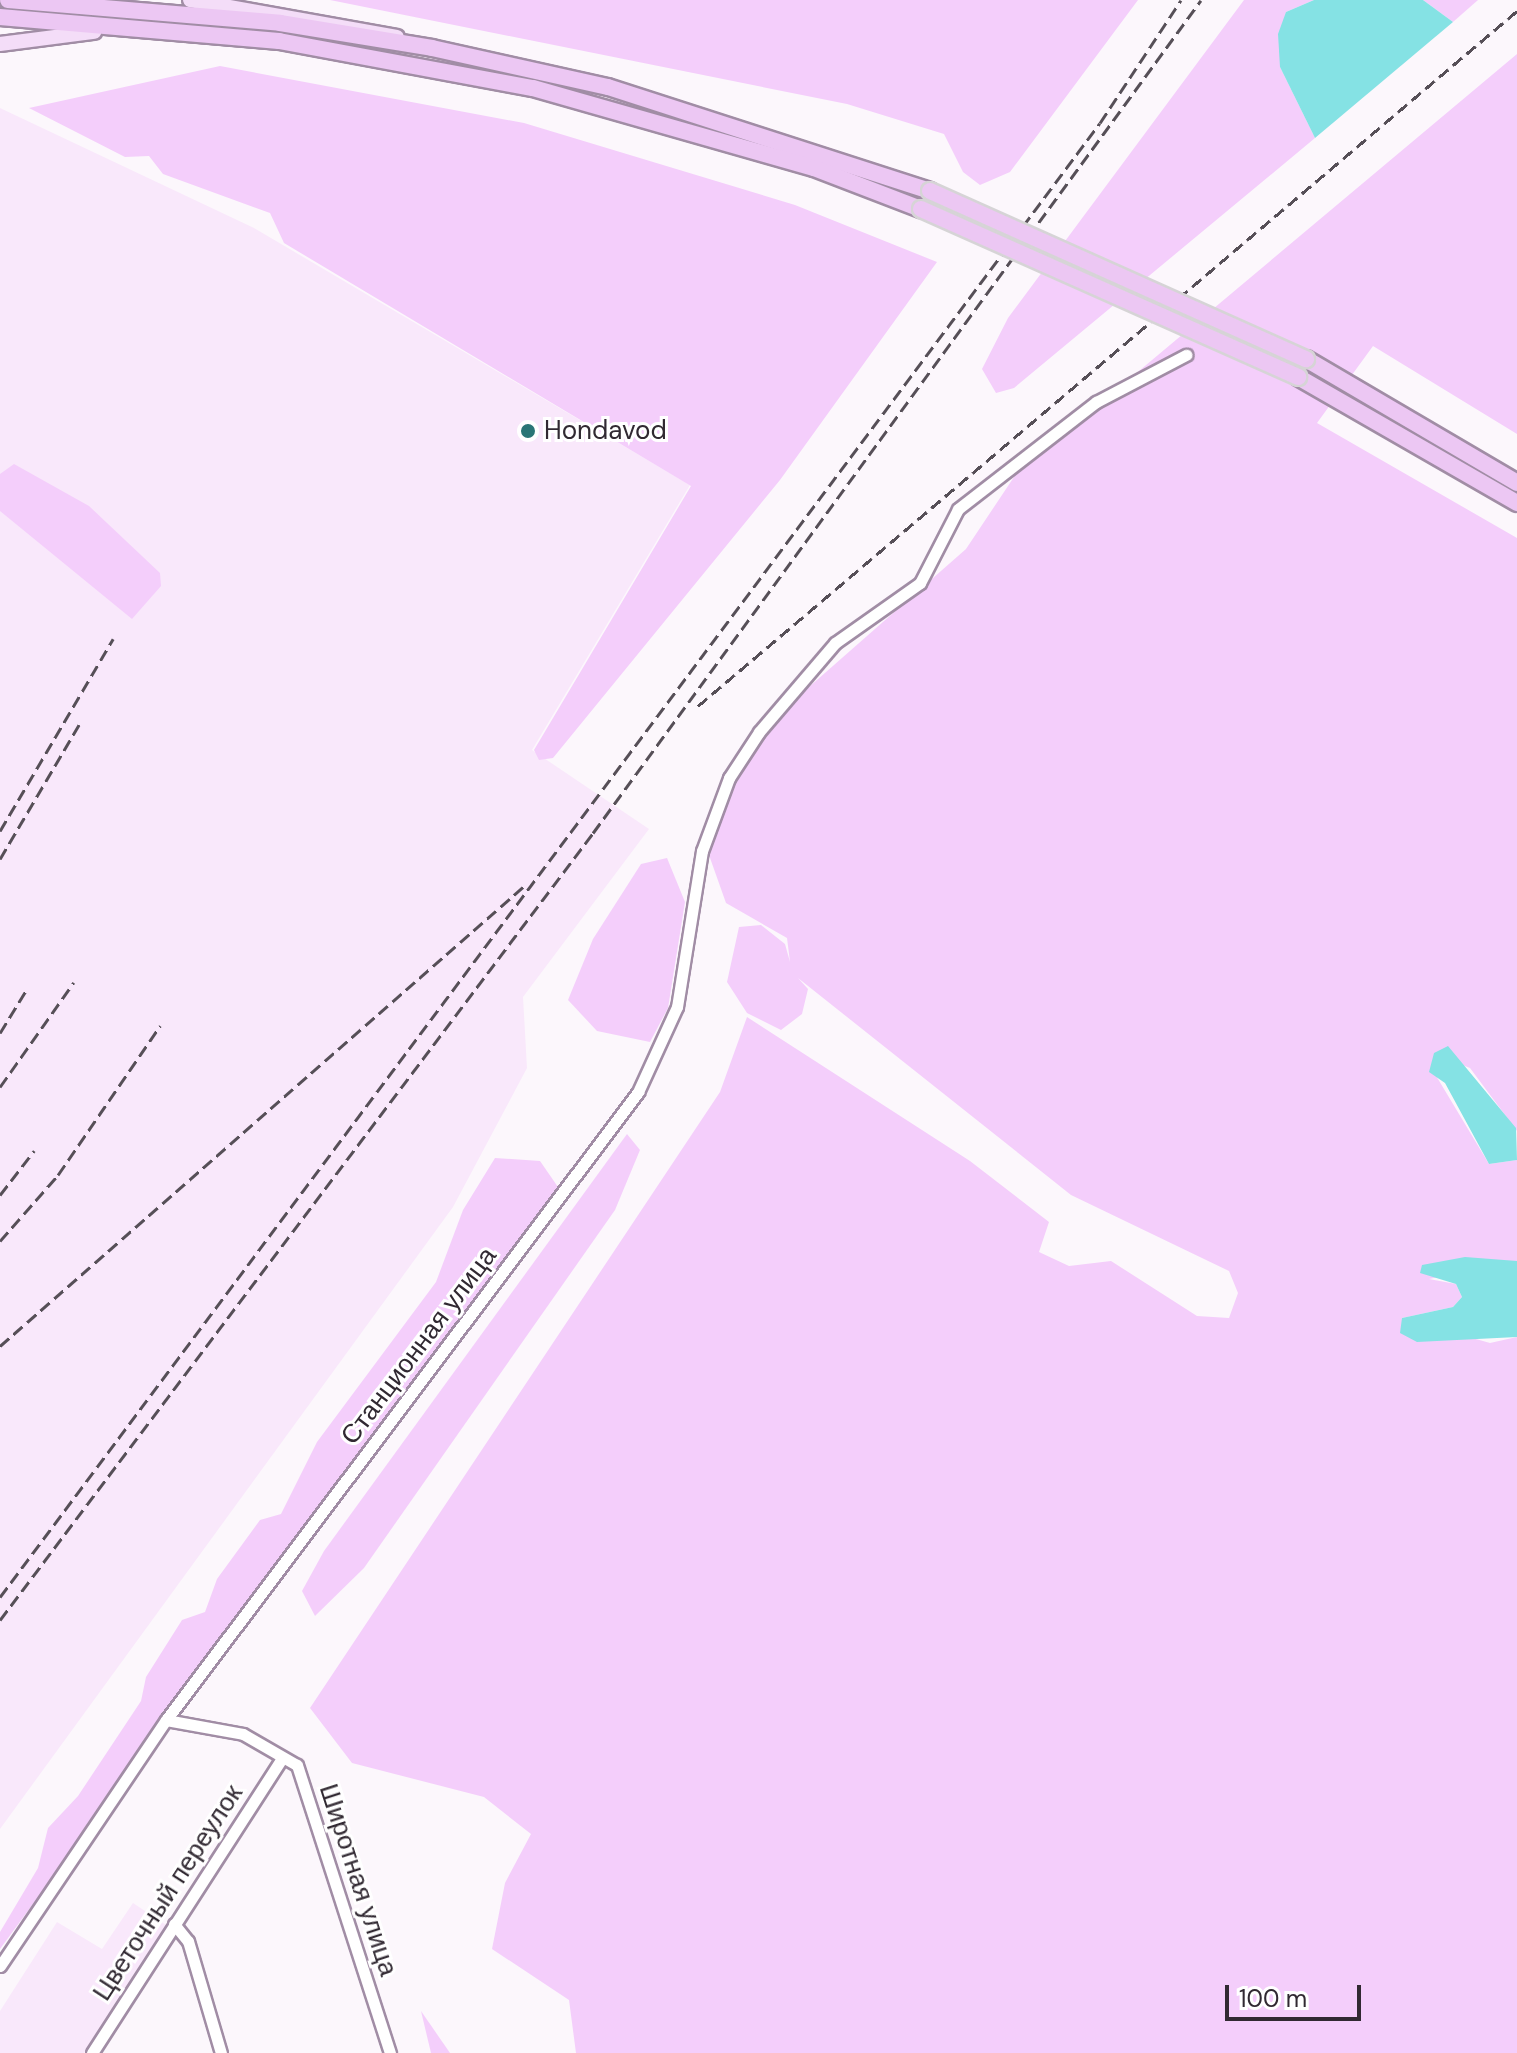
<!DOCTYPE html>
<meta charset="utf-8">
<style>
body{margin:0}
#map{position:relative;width:1517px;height:2053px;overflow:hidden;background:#fcf7fc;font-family:"DM Sans",sans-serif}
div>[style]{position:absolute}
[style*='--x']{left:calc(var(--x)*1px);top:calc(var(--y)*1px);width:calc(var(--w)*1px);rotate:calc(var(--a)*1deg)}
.built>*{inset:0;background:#f9e8fb}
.green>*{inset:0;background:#f4cefb}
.water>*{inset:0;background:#85e2e4}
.roads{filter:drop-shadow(2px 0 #a18da5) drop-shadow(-2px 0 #a18da5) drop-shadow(0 2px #a18da5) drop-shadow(0 -2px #a18da5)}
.minor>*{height:11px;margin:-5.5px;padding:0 5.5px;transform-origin:5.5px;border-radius:5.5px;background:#fff}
.major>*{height:14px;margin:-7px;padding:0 7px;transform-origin:7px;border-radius:7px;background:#f4ddf8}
.highway>*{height:16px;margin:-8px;padding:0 8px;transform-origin:8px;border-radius:8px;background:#ecc7f3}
.rail>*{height:3px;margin-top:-1.5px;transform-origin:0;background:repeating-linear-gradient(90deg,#564f57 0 12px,transparent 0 18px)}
.bridges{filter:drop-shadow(2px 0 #d6d4d6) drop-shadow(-2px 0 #d6d4d6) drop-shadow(0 2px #d6d4d6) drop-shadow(0 -2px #d6d4d6)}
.highway-bridge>*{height:16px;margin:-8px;padding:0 8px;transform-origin:8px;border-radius:8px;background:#ecc7f3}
.dots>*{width:22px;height:22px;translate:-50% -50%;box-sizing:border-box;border:4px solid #fff;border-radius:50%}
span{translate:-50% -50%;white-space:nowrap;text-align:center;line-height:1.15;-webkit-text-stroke:6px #fff;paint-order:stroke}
.poi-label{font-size:26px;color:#312932}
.left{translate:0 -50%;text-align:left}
.street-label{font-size:26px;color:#312932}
.scale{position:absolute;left:1225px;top:1985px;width:136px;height:36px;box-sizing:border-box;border:4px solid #312932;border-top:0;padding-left:10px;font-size:24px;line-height:28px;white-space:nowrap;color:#312932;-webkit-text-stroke:6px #fff;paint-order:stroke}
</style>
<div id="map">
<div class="built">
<div style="clip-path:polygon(0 108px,254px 228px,690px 485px,532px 750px,649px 829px,523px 997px,527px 1068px,453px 1207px,0 1829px)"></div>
<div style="clip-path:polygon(133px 1903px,166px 1925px,84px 2053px,0 2053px,0 2011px,57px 1922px,102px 1949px)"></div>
</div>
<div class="green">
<div style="clip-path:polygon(330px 0,1138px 0,1010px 172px,980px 185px,963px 172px,944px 134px,847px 104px)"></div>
<div style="clip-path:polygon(1244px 0,1314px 0,1286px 12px,1280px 67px,1315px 138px,1014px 388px,996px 393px,982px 369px,1008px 318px)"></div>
<div style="clip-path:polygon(1423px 0,1478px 0,1453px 22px)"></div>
<div style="clip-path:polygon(1517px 54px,1517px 434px,1373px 346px,1317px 423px,1517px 538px,1517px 1131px,1470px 1068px,1455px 1062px,1435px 1074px,1489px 1164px,1517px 1160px,1517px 1261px,1429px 1279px,1456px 1284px,1462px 1297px,1453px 1307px,1402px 1318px,1490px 1343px,1517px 1337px,1517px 2053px,576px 2053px,569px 2000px,492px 1949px,505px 1883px,531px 1834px,484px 1797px,352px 1763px,310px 1708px,720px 1092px,747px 1017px,970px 1161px,1049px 1222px,1039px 1252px,1069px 1266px,1111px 1261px,1197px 1316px,1229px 1318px,1238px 1293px,1229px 1271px,1071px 1195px,798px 978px,808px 989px,802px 1014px,781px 1030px,747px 1013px,727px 982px,739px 927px,761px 925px,785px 944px,790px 962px,787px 938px,726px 903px,704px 841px,725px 785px,768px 723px,966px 549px,1016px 474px)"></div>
<div style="clip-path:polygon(220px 66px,524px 123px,795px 205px,937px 262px,780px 480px,553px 758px,539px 760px,534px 750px,691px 486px,284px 243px,270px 213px,163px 174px,149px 156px,125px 157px,29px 108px)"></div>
<div style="clip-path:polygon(14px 464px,89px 506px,160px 573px,161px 586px,132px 619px,0 511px,0 474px)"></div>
<div style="clip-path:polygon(667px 858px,685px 902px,668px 1008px,650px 1042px,597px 1031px,568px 1000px,593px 939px,641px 864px)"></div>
<div style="clip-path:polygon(627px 1134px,640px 1150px,615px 1210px,364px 1568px,315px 1616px,302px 1591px,324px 1551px)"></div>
<div style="clip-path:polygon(495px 1158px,540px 1161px,558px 1187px,0 1949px,0 1932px,38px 1868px,48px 1828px,78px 1796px,141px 1701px,146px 1677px,182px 1620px,205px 1612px,217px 1579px,260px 1520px,281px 1514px,317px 1442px,436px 1282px,463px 1210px)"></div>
<div style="clip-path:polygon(421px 2011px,450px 2053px,431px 2053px)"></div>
</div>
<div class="water">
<div style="clip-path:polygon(1314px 0,1423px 0,1453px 22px,1315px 138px,1280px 67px,1278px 34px,1286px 12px)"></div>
<div style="clip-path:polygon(1448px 1046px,1516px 1128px,1517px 1160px,1489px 1164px,1445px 1083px,1429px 1072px,1434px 1053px)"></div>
<div style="clip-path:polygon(1465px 1257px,1517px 1261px,1517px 1337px,1417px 1342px,1400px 1333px,1402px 1318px,1453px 1307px,1462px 1297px,1456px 1284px,1420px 1273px,1422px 1265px)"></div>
</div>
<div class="roads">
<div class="minor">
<div style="--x:166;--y:1720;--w:78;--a:10.3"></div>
<div style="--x:243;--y:1734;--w:62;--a:29.9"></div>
<div style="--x:297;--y:1765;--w:303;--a:72.1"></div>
<div style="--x:174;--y:1924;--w:22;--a:51"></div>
<div style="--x:188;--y:1941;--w:117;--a:73.6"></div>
<div style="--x:0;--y:1966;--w:297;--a:-56"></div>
<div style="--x:166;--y:1720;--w:786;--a:-53.07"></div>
<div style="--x:638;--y:1092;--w:94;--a:-65.4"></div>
<div style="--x:677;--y:1007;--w:158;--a:-80.9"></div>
<div style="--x:702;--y:851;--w:78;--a:-69.7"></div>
<div style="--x:729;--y:778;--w:55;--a:-56.9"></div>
<div style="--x:759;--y:732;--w:117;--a:-49.5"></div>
<div style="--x:835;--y:643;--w:104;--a:-35.2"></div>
<div style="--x:920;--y:583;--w:83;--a:-62.8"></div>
<div style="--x:958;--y:509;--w:175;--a:-37.8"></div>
<div style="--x:1096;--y:402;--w:102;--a:-27.6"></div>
<div style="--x:92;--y:2053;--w:351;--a:-57.2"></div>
</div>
<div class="major">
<div style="--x:190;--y:0;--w:210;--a:10.1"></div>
<div style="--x:0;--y:44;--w:95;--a:-7.3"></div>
</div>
<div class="highway">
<div style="--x:8;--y:0;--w:273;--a:4.8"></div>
<div style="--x:280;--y:23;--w:154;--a:9.3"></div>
<div style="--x:432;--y:48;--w:180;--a:12.5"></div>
<div style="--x:608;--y:87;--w:338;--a:17.9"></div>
<div style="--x:0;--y:17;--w:280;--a:4.9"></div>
<div style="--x:279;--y:41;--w:258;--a:10.5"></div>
<div style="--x:533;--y:88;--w:292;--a:15.9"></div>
<div style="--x:814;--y:168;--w:115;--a:21"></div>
<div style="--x:1306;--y:359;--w:245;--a:30.4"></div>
<div style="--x:1298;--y:377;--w:253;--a:29.9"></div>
</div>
</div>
<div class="rail">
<div style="--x:698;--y:706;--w:1074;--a:-40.32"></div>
<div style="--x:0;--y:831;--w:223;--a:-59.5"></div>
<div style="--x:0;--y:859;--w:156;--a:-59.5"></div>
<div style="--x:0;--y:1033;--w:52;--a:-58.5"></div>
<div style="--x:0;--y:1087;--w:128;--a:-54.8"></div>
<div style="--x:0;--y:1195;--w:56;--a:-52.3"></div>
<div style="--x:0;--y:1241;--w:88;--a:-48.7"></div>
<div style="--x:58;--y:1175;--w:181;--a:-55.6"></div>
<div style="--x:0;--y:1346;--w:696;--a:-41.27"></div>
<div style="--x:0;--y:1597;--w:1839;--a:-53.27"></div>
<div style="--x:1100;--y:123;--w:147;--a:-56.6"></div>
<div style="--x:0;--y:1620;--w:985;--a:-53"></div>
<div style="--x:593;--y:833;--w:1031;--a:-53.87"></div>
</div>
<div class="bridges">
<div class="highway-bridge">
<div style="--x:930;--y:191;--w:412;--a:24.1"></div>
<div style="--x:921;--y:209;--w:413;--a:24"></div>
</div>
</div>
<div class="dots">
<div style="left:528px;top:431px;background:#2a7576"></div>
</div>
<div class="poi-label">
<span class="left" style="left:544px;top:431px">Hondavod</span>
</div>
<div class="street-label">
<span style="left:419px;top:1346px;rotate:-53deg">Станционная улица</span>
<span style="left:358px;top:1880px;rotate:72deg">Широтная улица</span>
<span style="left:168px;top:1893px;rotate:-57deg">Цветочный переулок</span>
</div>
<div class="scale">100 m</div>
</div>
